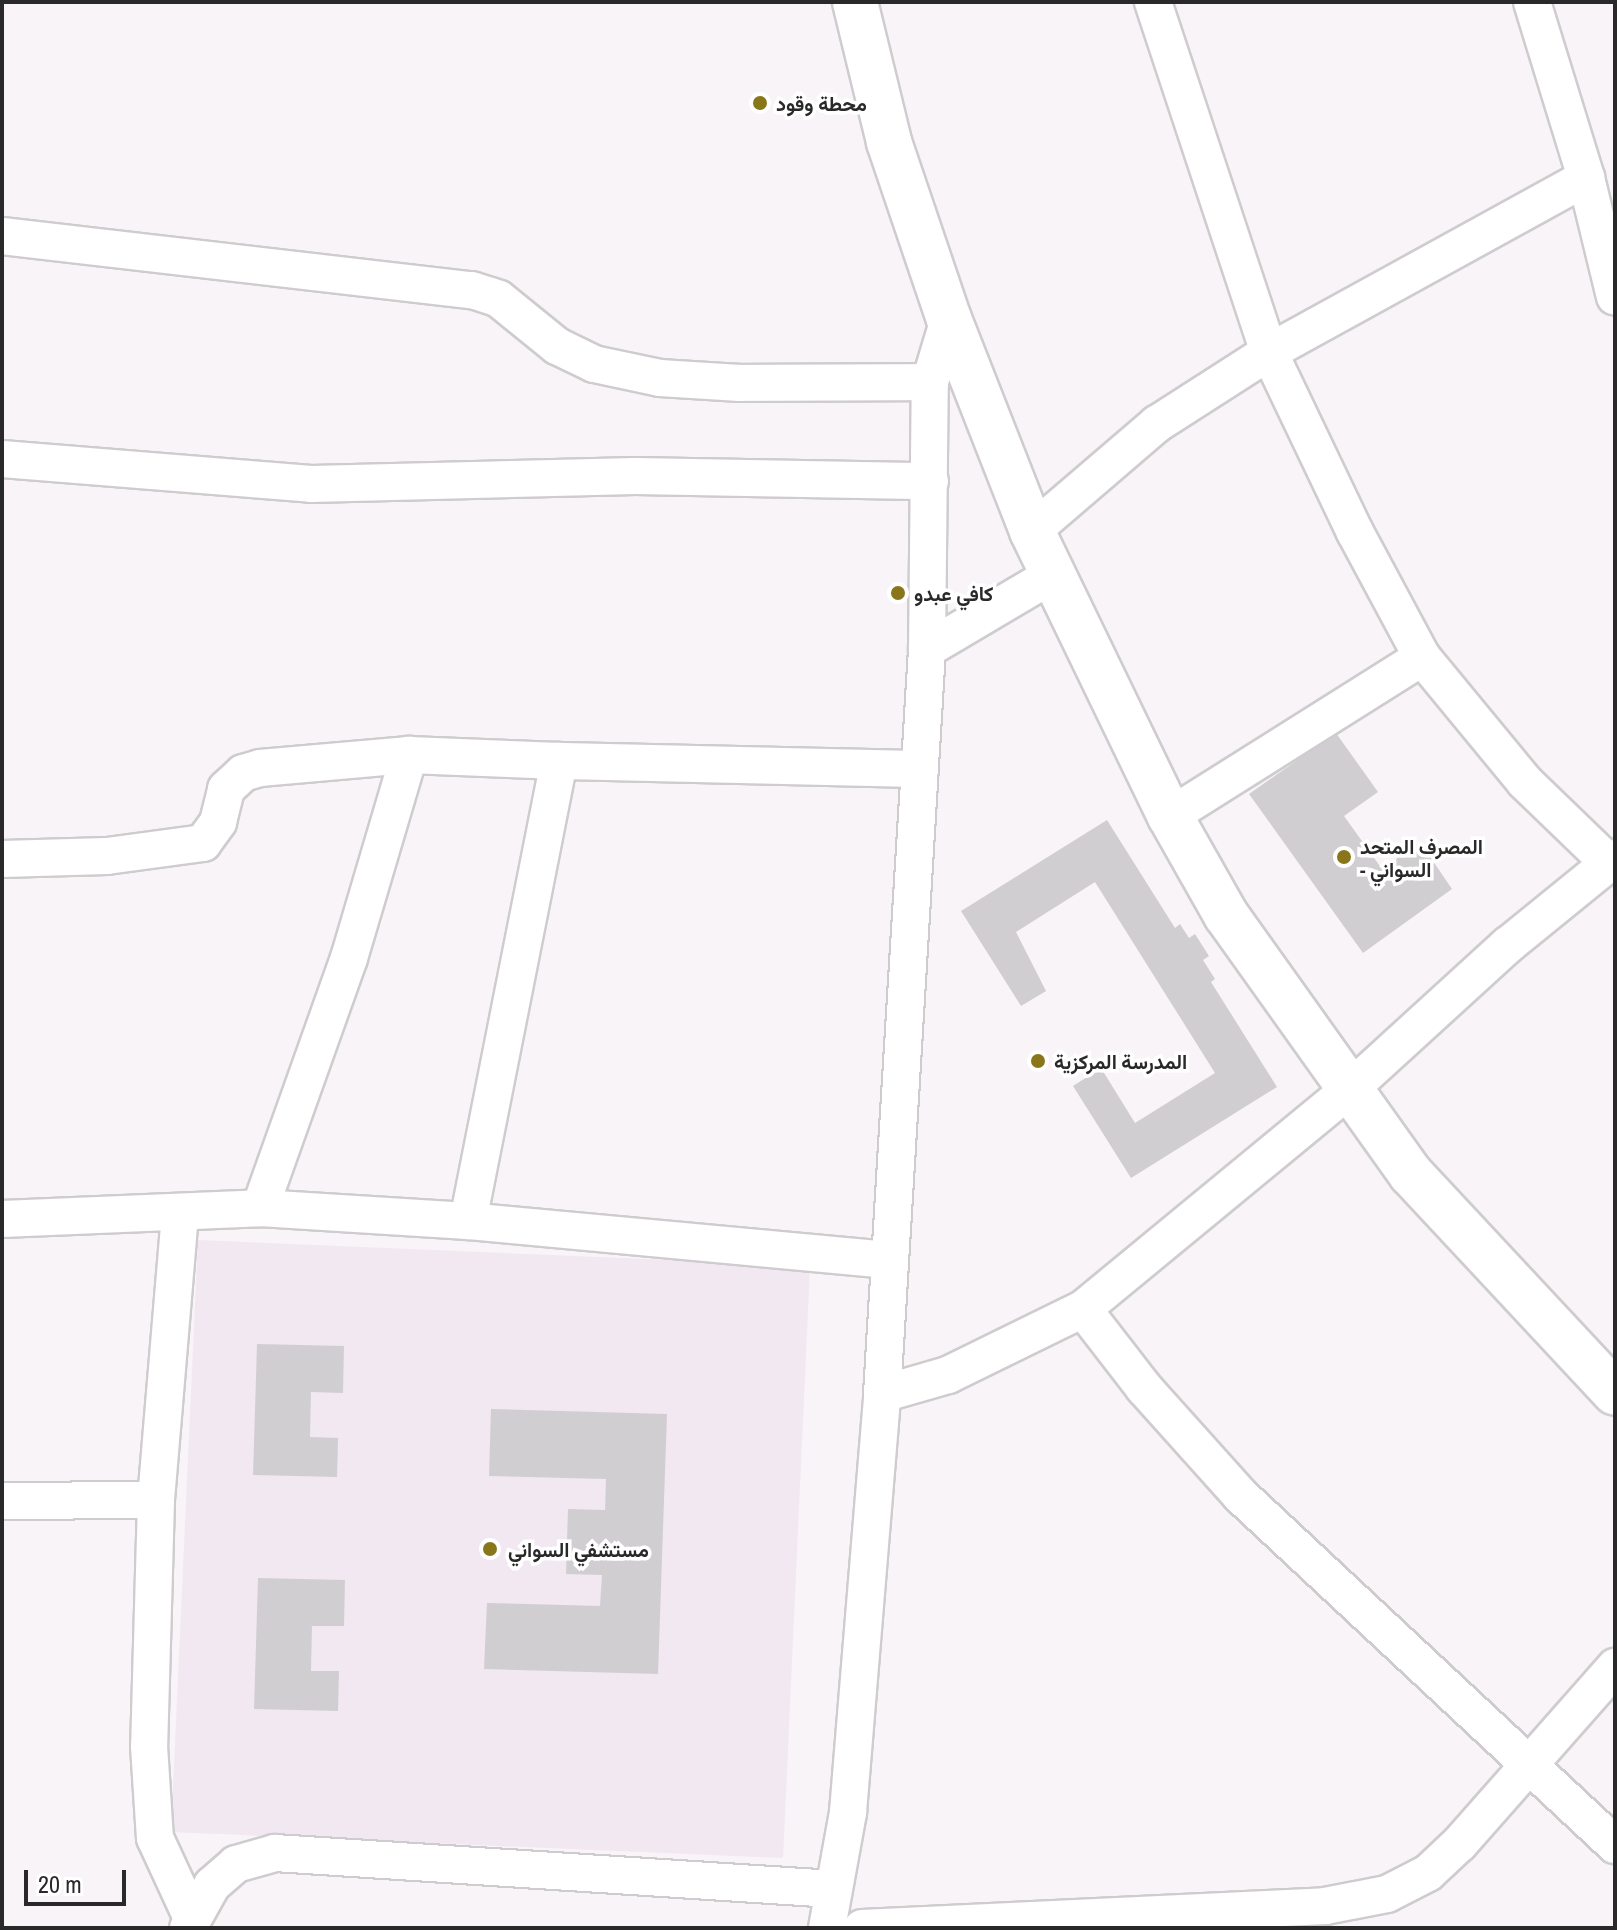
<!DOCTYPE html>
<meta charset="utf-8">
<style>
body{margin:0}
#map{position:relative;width:1617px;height:1930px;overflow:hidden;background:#f8f4f8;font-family:"Archivo Narrow",Vazirmatn,sans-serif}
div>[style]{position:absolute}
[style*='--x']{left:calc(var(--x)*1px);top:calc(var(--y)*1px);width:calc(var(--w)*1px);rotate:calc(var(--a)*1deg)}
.built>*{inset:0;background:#f1e8f2}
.building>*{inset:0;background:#d1ced1}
.roads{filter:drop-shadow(2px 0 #cfcccf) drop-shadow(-2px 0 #cfcccf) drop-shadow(0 2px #cfcccf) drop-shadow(0 -2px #cfcccf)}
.minor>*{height:36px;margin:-18px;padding:0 18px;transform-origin:18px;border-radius:18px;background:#fff}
.secondary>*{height:44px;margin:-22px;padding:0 22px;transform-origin:22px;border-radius:22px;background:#fff}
.dots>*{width:22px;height:22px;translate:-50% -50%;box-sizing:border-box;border:4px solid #fff;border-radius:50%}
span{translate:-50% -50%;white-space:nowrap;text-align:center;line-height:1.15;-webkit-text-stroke:7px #fff;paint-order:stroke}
.poi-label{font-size:20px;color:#2a292a;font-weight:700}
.left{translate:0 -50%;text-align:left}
.frame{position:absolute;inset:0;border:4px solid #2a292a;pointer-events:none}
.scale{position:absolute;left:24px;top:1870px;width:102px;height:36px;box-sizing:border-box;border:4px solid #2a292a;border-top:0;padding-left:10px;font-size:24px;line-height:28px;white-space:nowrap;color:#2a292a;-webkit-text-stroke:6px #fff;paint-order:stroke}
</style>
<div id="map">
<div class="built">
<div style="clip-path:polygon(198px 1240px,810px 1266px,783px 1858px,171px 1832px)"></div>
</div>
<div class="building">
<div style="clip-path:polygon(1336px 733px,1378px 792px,1344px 816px,1382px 869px,1420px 842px,1452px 889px,1363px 953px,1249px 794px)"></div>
<div style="clip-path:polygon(1107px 820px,1175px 928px,1180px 924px,1189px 938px,1195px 934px,1209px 956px,1203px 960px,1215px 979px,1211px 982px,1277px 1087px,1131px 1178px,1073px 1086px,1101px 1068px,1135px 1123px,1215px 1073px,1095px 882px,1016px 932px,1046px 991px,1021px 1006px,961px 911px)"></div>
<div style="clip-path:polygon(257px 1344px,344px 1346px,343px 1393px,311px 1392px,310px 1437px,338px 1438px,337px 1477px,253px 1475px)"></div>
<div style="clip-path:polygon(491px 1409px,667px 1414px,658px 1674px,484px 1669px,487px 1603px,600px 1606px,602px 1575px,566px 1574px,568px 1509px,605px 1510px,606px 1479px,489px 1476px)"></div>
<div style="clip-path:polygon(258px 1578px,345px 1580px,344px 1626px,312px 1626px,311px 1671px,339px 1671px,338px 1711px,254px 1709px)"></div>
</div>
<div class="roads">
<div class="minor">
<div style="--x:1153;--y:2;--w:369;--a:71.7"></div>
<div style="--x:1269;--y:352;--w:199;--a:64.5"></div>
<div style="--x:1355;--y:532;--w:142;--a:61.8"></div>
<div style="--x:1422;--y:657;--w:162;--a:50.5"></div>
<div style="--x:1525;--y:782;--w:117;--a:44"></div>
<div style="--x:1532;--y:2;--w:184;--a:72.9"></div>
<div style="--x:1586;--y:178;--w:122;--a:76.3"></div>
<div style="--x:2;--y:236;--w:473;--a:6.6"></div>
<div style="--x:472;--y:290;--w:28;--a:18"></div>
<div style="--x:499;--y:299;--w:75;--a:39"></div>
<div style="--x:557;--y:346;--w:41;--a:25.9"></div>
<div style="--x:594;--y:364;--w:67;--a:12"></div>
<div style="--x:660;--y:378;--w:80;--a:3.6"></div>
<div style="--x:740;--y:383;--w:190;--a:-0.3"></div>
<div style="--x:2;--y:459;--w:310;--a:4.6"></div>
<div style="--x:311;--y:484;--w:324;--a:-1.4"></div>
<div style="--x:635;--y:476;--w:295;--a:1"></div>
<div style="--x:1032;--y:531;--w:165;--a:-40.6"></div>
<div style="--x:1157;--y:424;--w:133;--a:-32.7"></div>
<div style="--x:1269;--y:352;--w:362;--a:-28.8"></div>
<div style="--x:927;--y:649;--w:147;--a:-30.6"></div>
<div style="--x:1170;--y:816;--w:298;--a:-32.2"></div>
<div style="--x:2;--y:859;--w:105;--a:-1.6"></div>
<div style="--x:107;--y:856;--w:97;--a:-7.7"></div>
<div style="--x:203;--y:843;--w:26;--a:-54"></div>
<div style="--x:218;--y:822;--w:34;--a:-76"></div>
<div style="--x:226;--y:789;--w:23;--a:-43"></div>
<div style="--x:243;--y:773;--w:18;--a:-16"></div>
<div style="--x:260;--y:768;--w:150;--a:-5"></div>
<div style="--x:409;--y:755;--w:150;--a:2.3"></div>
<div style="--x:260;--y:1208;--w:265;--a:-70.4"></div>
<div style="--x:349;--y:958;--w:212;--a:-73.5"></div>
<div style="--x:180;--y:1214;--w:287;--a:94.8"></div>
<div style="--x:156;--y:1500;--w:246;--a:91.6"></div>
<div style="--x:149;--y:1746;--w:92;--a:86.3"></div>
<div style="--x:155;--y:1838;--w:86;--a:65.2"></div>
<div style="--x:2;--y:1219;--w:258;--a:-2.4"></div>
<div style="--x:260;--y:1208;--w:208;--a:3.6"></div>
<div style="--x:468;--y:1221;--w:423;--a:5.3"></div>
<div style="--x:468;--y:1221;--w:469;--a:-78.8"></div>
<div style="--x:559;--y:761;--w:361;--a:1.3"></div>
<div style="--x:1083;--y:1309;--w:100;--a:52.3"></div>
<div style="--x:1144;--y:1388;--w:144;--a:48.1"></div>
<div style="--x:1240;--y:1495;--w:513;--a:43.03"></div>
<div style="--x:882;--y:1394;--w:69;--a:-16.1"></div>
<div style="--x:948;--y:1375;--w:150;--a:-26.1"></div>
<div style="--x:1083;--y:1309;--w:345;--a:-39.5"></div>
<div style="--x:1349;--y:1090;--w:215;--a:-42.4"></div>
<div style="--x:1508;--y:945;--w:138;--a:-39.1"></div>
<div style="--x:2;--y:1501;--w:154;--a:-0.4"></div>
<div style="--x:188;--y:1928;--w:49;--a:-60.8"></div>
<div style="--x:212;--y:1885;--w:32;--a:-41"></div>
<div style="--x:236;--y:1864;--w:41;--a:-15.8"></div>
<div style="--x:275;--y:1853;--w:559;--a:3.69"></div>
<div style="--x:827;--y:1928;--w:118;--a:-79.7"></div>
<div style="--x:848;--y:1812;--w:419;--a:-85.3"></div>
<div style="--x:882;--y:1394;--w:746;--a:-86.54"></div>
<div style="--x:927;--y:649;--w:267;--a:-89.4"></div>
<div style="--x:930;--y:382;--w:66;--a:-73.2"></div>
<div style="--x:862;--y:1928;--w:464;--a:-2.7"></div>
<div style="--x:1325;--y:1906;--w:63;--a:-11"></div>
<div style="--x:1387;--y:1894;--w:46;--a:-27.1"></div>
<div style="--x:1428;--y:1873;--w:44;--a:-43.2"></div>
<div style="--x:1460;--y:1843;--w:235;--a:-48.6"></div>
</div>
<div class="secondary">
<div style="--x:855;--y:2;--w:144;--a:76.3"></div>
<div style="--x:889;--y:142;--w:187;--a:71.3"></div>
<div style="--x:949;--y:319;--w:228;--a:68.6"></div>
<div style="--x:1032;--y:531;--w:317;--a:64.2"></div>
<div style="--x:1170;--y:816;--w:114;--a:60.5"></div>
<div style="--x:1226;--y:915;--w:318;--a:54.5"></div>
<div style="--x:1411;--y:1174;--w:299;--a:47"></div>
</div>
</div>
<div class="dots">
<div style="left:760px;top:103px;background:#89761a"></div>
<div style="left:898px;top:593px;background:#89761a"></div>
<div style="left:1344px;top:857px;background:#89761a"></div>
<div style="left:1038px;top:1061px;background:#89761a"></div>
<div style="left:490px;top:1549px;background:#89761a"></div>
</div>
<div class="poi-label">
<span class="left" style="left:776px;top:103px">محطة وقود</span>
<span class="left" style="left:914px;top:593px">كافي عبدو</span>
<span class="left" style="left:1360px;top:858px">المصرف المتحد<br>- السواني</span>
<span class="left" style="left:1054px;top:1061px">المدرسة المركزية</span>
<span class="left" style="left:508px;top:1549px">مستشفي السواني</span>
</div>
<div class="frame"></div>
<div class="scale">20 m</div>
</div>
